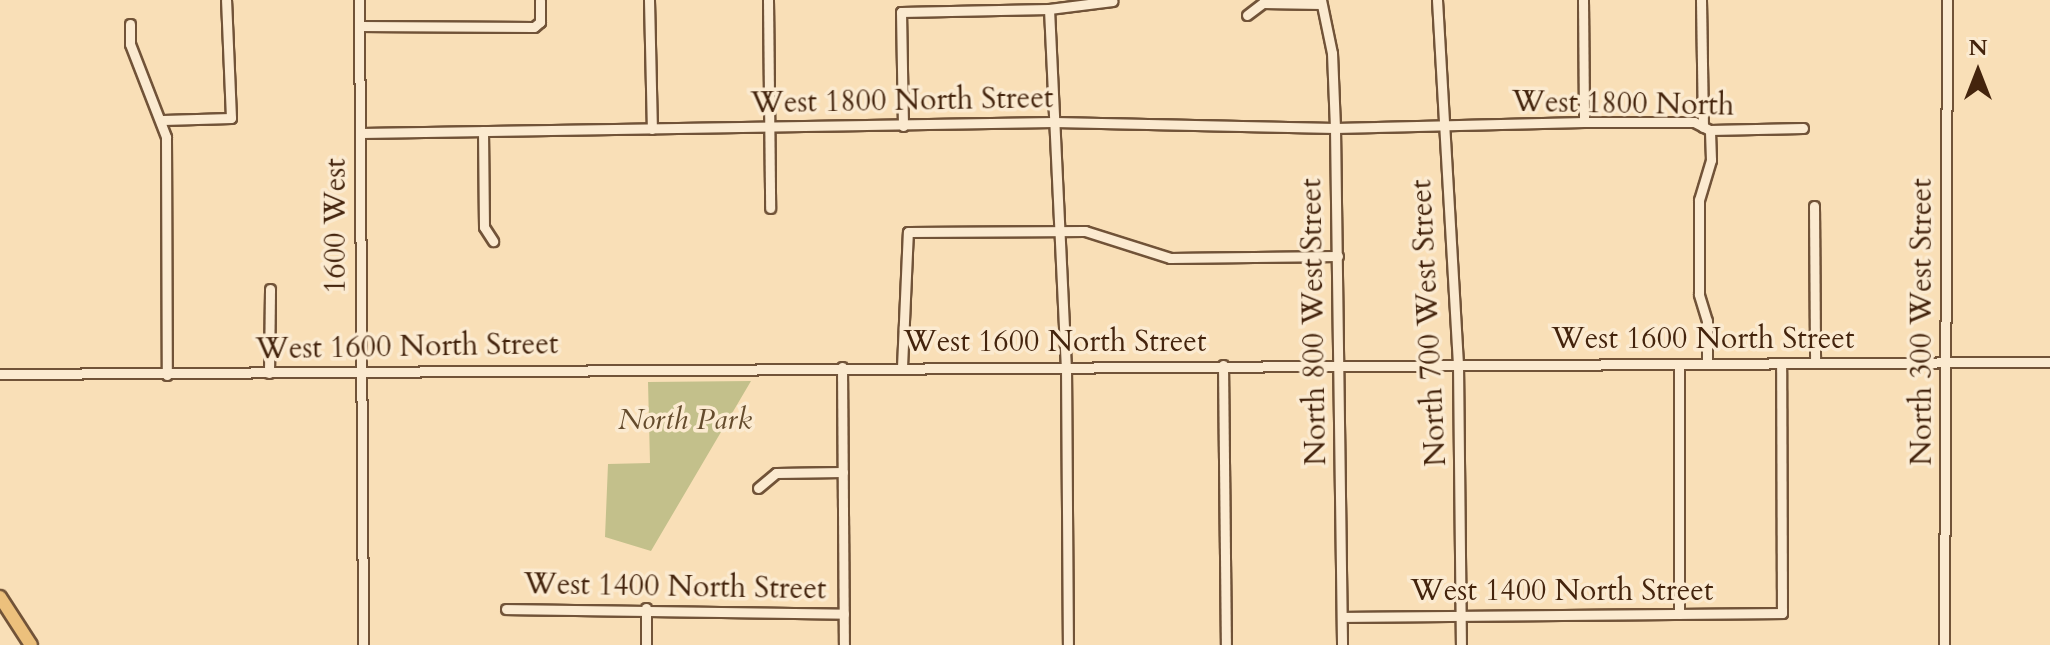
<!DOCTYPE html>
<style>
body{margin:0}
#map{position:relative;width:2050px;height:645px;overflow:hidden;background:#f9dfb7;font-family:Cardo,serif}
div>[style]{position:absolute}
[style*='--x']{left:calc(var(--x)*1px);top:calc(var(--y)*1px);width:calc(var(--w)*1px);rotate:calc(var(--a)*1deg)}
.green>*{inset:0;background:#c3c08b}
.roads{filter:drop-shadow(2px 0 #715338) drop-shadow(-2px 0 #715338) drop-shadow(0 2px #715338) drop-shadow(0 -2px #715338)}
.minor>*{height:9px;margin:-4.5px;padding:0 4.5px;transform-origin:4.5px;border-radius:4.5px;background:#fbead0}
.major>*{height:12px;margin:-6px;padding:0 6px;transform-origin:6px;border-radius:6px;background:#ecc07c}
span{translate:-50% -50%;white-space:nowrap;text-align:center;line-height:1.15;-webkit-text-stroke:7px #fbead0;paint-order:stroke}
.street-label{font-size:30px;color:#44240d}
.park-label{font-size:30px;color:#644b2c;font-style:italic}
.north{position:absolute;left:1938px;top:32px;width:80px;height:80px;-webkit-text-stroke:6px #fbead0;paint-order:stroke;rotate:0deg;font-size:22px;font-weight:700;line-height:32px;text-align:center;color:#44240d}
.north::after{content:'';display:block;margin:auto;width:28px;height:36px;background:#44240d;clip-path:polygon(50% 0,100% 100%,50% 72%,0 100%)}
</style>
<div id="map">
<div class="green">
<div style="clip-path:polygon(751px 381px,651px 551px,605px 537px,608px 464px,650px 463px,648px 382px)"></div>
</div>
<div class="roads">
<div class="minor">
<div style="--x:359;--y:0;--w:645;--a:89.64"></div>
<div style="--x:649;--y:0;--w:129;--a:88.7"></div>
<div style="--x:768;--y:0;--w:208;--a:89.4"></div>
<div style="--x:1321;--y:0;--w:54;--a:78.3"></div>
<div style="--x:1332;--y:53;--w:75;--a:87.7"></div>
<div style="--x:1335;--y:128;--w:517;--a:89.22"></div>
<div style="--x:1437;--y:0;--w:365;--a:86.7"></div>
<div style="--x:1458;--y:364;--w:281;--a:89.4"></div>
<div style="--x:1583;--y:0;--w:122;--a:89.5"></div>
<div style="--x:1701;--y:0;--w:127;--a:89.1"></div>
<div style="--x:1049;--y:9;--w:357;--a:87.3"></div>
<div style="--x:1066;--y:366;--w:279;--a:89.6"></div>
<div style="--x:1247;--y:15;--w:20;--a:-37"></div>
<div style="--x:1263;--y:3;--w:58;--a:1"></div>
<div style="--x:130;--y:24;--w:20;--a:90"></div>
<div style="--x:130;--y:44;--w:100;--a:68.8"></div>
<div style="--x:166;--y:137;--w:238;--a:89.8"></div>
<div style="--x:359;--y:26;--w:175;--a:0.3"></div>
<div style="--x:534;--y:27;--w:8;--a:-40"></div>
<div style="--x:540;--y:22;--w:22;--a:-90"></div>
<div style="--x:163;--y:120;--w:68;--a:-1.7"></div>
<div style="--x:231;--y:118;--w:118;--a:-92.4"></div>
<div style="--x:903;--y:126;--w:114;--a:-91"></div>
<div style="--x:901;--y:12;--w:148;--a:-1.2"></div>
<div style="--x:1049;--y:9;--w:64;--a:-7.2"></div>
<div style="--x:483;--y:131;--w:96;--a:89.4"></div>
<div style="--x:484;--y:227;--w:17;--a:57"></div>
<div style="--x:361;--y:133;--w:693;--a:-0.91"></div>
<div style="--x:1054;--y:122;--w:281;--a:1.2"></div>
<div style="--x:1335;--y:128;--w:249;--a:-1.4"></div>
<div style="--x:1584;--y:122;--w:110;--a:0"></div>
<div style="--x:1694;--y:122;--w:18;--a:27"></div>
<div style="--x:1710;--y:130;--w:93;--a:-1.2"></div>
<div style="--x:1814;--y:206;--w:157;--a:89.6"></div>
<div style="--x:1679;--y:364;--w:250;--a:90"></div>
<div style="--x:1707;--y:364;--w:43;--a:-90"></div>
<div style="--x:1707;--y:321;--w:28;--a:-107"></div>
<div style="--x:1699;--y:294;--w:94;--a:-90"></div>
<div style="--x:1699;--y:200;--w:42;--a:-73.3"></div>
<div style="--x:1711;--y:160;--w:30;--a:-92"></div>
<div style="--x:1223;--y:365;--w:280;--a:89.4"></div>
<div style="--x:842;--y:367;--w:278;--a:89.6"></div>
<div style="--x:902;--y:367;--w:135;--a:-87.5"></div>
<div style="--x:908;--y:232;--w:177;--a:-0.3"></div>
<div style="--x:1085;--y:231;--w:89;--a:17.6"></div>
<div style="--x:1170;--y:258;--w:168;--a:-0.7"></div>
<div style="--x:269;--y:373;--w:84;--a:-89.3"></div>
<div style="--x:0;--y:374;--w:2050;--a:-0.34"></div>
<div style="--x:758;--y:488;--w:23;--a:-40"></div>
<div style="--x:776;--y:473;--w:67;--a:-0.9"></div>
<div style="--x:646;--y:608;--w:37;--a:90"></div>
<div style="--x:506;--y:609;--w:338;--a:0.8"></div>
<div style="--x:1342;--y:617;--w:440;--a:-0.5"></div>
<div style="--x:1782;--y:613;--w:249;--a:-90.2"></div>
<div style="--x:1944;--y:645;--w:645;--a:-89.73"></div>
</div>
<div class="major">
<div style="--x:0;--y:597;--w:57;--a:57.1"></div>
</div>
</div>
<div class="street-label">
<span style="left:902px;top:101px;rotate:-1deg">West 1800 North Street</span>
<span style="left:1623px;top:104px;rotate:1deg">West 1800 North</span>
<span style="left:336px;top:226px;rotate:-90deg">1600 West</span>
<span style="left:1314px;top:322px;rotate:-91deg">North 800 West Street</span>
<span style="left:1922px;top:322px;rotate:-90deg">North 300 West Street</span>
<span style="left:1429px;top:323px;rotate:-93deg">North 700 West Street</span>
<span style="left:1703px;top:339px">West 1600 North Street</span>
<span style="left:1055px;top:342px">West 1600 North Street</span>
<span style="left:407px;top:347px;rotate:-1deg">West 1600 North Street</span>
<span style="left:675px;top:587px;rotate:1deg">West 1400 North Street</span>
<span style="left:1562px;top:591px">West 1400 North Street</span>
</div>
<div class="park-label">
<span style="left:685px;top:420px">North Park</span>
</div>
<div class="north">N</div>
</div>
